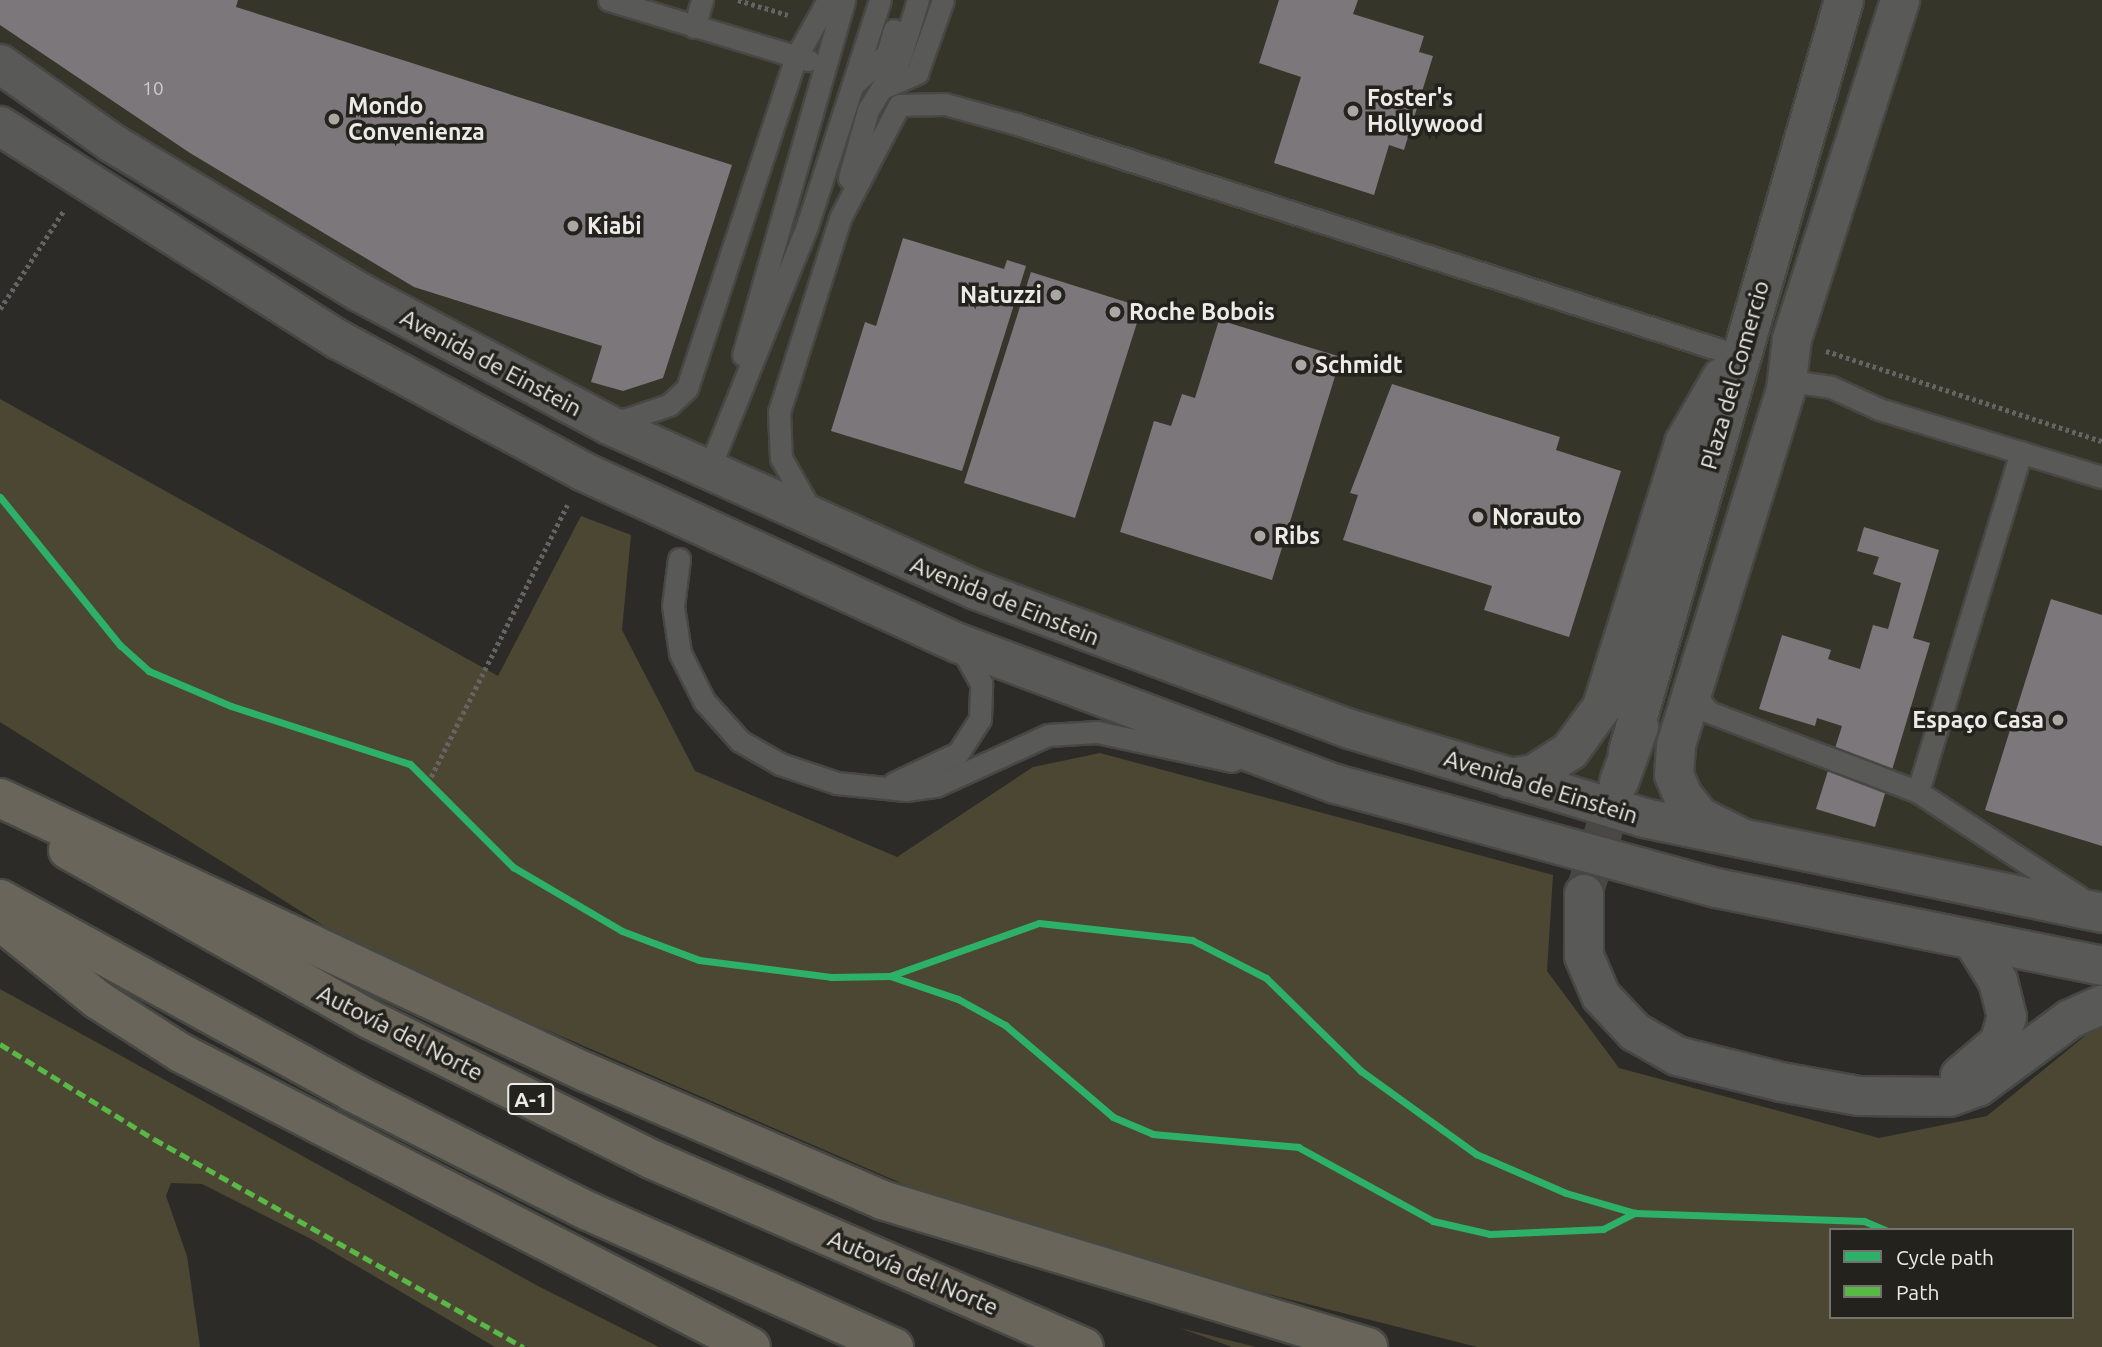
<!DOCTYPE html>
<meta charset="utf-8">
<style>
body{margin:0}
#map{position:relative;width:2102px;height:1347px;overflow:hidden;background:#2c2b27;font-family:Ubuntu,sans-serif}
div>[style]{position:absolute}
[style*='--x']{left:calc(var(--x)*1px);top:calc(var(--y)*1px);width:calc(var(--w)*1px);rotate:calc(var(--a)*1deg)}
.built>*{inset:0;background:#36352a}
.green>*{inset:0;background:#4c4733}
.building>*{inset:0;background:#7c777b}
.minor-tunnel>*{height:38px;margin-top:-19px;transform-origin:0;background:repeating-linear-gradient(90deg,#494844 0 38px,transparent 0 57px)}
.path>*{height:4.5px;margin-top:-2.25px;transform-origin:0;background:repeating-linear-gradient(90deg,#656462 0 3.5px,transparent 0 7px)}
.roads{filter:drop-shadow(2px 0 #474744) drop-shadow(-2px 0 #474744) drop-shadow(0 2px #474744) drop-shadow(0 -2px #474744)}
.service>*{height:21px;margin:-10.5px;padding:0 10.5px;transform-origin:10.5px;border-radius:10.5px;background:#595957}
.minor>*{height:38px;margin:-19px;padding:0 19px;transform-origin:19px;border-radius:19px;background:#595957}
.tertiary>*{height:38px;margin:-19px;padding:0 19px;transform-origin:19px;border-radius:19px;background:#595957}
.motorway>*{height:38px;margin:-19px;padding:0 19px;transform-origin:19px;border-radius:19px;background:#69655a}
.quiet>*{height:5px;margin-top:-2.5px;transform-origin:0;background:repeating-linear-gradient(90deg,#58b947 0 10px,transparent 0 15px)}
.cycleway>*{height:7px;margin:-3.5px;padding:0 3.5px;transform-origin:3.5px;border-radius:3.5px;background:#2db169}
.dots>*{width:19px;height:19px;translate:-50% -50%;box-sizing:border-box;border:4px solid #23221c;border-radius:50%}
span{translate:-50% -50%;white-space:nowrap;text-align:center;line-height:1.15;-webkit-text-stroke:7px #23221c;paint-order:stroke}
.number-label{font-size:19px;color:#d0cecd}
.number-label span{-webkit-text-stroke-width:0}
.shield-label span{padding:2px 5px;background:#23221c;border:2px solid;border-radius:5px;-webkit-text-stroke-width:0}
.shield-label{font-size:21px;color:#ecebe8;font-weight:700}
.poi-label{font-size:23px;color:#ecebe8;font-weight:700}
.left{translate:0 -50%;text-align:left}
.right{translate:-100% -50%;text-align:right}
.street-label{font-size:23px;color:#ecebe8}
.legend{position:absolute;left:1829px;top:1228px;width:245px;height:91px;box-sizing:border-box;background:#23221c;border:2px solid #73726e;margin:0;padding:9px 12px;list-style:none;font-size:21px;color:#ecebe8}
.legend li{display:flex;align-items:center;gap:14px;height:35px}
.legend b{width:35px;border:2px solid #73726e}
</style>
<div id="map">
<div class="built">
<div style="clip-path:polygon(0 0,2102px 0,2102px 913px,1350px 729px,609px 425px,0 64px)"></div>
</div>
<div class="green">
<div style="clip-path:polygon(evenodd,0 399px,498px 676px,581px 516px,631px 535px,622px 630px,695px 771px,897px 857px,1033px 767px,1100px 753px,1553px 875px,1547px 971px,1619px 1068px,1879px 1138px,1987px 1116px,2102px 1022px,2102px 1347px,1477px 1347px,1003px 1227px,364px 951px,0 722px,0 399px,1831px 1230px,2072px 1230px,2072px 1317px,1831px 1317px,1831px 1230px)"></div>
<div style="clip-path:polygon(0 989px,538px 1286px,659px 1347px,495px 1347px,311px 1239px,202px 1184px,171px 1183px,166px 1196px,187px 1256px,200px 1347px,0 1347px)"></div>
<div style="clip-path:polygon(1180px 1328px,1256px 1347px,1232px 1347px)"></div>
</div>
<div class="building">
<div style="clip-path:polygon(0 0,238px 0,236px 7px,732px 165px,663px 378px,623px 391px,591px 382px,602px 346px,414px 287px,190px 153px,0 25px)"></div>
<div style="clip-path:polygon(1279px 0,1358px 0,1353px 14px,1424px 36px,1419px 52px,1433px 56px,1404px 150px,1389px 145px,1374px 195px,1274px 163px,1301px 77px,1259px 63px)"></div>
<div style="clip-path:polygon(903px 238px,1004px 269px,1007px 260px,1026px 266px,962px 471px,831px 431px,865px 322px,876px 326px)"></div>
<div style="clip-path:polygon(1031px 272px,1142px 307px,1075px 518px,964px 483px)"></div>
<div style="clip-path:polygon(1219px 320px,1341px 357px,1272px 580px,1120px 532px,1154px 421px,1171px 426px,1182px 394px,1195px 398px)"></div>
<div style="clip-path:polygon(1392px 384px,1560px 437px,1556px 450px,1621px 471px,1569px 637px,1484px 610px,1492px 586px,1343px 540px,1358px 495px,1350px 493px)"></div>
<div style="clip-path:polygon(1864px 527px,1939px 550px,1913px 638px,1930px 643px,1875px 827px,1816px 809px,1842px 726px,1817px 718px,1815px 726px,1759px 709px,1782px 635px,1831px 650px,1828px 659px,1860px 669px,1873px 625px,1888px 629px,1901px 583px,1873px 574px,1879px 557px,1857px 551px)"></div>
<div style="clip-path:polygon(2051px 599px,2102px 615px,2102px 846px,1985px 810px)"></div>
</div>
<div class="minor-tunnel">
<div style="--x:1584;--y:894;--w:117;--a:-72.6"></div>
</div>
<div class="path">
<div style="--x:738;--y:0;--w:52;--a:16.7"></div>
<div style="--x:0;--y:309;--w:118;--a:-57.1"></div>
<div style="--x:1826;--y:351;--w:290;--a:18.1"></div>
<div style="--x:428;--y:783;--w:311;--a:-63.4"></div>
</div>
<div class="roads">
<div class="service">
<div style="--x:609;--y:0;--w:208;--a:16.8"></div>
<div style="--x:694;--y:27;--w:28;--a:-73"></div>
<div style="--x:854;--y:84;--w:45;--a:-42.3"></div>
<div style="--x:887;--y:54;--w:25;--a:-74"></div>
<div style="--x:887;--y:86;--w:33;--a:-23"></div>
<div style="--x:917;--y:73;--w:77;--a:-70.4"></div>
<div style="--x:849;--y:178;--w:71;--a:-74.4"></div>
<div style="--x:868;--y:110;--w:61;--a:-58.4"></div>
<div style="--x:900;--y:58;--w:61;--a:-72.8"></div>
<div style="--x:743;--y:355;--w:369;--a:-74.1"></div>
<div style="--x:1786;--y:389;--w:19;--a:-18"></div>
<div style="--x:1804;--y:383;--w:27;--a:8"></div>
<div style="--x:1831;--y:387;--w:53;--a:24.6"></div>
<div style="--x:1879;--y:409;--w:233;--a:17"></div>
<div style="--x:612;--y:424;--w:60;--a:-18.4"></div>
<div style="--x:669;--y:405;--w:25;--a:-43"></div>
<div style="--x:687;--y:388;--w:348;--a:-71.8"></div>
<div style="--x:796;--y:57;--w:65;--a:-60.7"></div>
<div style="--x:2021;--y:452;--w:355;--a:106.9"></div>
<div style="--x:1918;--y:792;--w:192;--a:33.1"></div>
<div style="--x:715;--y:454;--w:246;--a:-68"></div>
<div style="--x:807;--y:226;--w:237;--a:-72.1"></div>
<div style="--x:811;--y:511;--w:61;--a:-119.5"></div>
<div style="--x:781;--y:458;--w:46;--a:-92.5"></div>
<div style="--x:779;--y:412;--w:203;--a:-72.5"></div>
<div style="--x:840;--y:218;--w:127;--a:-62.4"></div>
<div style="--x:899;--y:105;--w:46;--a:-1.2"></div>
<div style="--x:945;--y:104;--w:75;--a:15.5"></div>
<div style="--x:1017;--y:124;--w:758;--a:17.81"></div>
<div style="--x:679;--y:559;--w:47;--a:97.3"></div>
<div style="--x:673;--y:606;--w:48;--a:81.5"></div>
<div style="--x:680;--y:653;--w:54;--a:63.4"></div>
<div style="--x:704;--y:701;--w:54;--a:48"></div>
<div style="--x:740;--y:741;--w:46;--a:29.9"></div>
<div style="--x:780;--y:764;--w:60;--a:18.4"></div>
<div style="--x:837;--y:783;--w:69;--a:5.8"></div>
<div style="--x:906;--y:790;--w:30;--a:-8"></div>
<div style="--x:936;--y:786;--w:123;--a:-24.5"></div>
<div style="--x:1048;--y:735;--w:49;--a:-3.5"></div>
<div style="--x:1097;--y:732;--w:138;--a:12.1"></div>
<div style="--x:1692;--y:692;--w:26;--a:50"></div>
<div style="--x:1709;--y:712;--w:224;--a:20.9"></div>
<div style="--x:894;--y:783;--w:71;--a:-25.1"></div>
<div style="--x:958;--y:753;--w:40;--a:-57.1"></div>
<div style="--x:980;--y:719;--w:36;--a:-88"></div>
<div style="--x:981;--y:683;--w:45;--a:-119.4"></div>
</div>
<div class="minor">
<div style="--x:1628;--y:752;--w:782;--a:-73.97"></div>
<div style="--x:1509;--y:778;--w:25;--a:-9"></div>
<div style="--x:1534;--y:774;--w:43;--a:-32.6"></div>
<div style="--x:1570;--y:751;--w:54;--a:-54"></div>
<div style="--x:1602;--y:707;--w:276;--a:-72.7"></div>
<div style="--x:1684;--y:443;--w:76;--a:-60.1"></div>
<div style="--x:1619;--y:782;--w:59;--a:-70"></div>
<div style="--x:1738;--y:836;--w:42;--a:-153.4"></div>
<div style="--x:1700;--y:817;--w:27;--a:-129"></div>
<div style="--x:1683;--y:796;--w:23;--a:-113"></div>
<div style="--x:1674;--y:775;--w:30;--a:-86"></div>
<div style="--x:1676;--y:745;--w:373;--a:-72.8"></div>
<div style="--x:1786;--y:389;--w:50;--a:-83.2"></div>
<div style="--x:1792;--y:339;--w:356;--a:-72.3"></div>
<div style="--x:1584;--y:894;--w:62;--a:90"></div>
<div style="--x:1584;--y:956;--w:43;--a:67"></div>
<div style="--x:1601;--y:996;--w:50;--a:46.6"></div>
<div style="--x:1635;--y:1032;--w:48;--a:29.7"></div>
<div style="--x:1677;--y:1056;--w:107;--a:14"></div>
<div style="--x:1781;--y:1082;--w:79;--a:10.2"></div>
<div style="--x:1859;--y:1096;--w:91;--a:0.6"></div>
<div style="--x:1950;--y:1097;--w:30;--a:-20"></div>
<div style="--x:1978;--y:1087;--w:114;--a:-36.5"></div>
<div style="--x:2070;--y:1019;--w:35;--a:-24"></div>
<div style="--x:1960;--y:1076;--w:51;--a:-40.2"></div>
<div style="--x:1999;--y:1043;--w:27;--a:-73"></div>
<div style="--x:2007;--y:1017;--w:37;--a:-104"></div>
<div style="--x:1998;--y:981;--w:44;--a:-121.9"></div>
</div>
<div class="tertiary">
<div style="--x:0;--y:64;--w:137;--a:35.2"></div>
<div style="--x:112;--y:143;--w:288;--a:31.1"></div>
<div style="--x:359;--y:292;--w:283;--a:28"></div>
<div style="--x:609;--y:425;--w:402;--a:24.2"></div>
<div style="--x:976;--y:590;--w:399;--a:20.4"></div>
<div style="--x:1350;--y:729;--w:307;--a:16.8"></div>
<div style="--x:1644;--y:818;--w:468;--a:11.7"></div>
<div style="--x:0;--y:126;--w:401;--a:32.3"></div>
<div style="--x:339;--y:340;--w:278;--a:28.3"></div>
<div style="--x:584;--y:472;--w:411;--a:24.6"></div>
<div style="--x:958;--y:643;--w:403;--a:20.5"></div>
<div style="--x:1336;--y:784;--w:394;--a:15.3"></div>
<div style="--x:1716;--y:888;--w:394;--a:11.4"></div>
</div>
<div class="motorway">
<div style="--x:0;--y:798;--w:644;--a:25.09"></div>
<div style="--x:583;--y:1071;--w:326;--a:23.3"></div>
<div style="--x:882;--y:1200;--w:508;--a:16.83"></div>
<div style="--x:68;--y:850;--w:345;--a:29.3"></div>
<div style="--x:369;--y:1019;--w:315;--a:26.4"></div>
<div style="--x:651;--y:1159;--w:472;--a:23.5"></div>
<div style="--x:0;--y:899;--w:401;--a:28.7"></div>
<div style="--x:352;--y:1092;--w:264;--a:26.8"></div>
<div style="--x:588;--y:1211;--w:335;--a:24"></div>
<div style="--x:0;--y:921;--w:126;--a:38.9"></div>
<div style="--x:98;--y:1000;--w:98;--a:32.6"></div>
<div style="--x:181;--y:1053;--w:641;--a:27.28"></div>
</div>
</div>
<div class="quiet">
<div style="--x:0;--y:1044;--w:181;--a:31.7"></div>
<div style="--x:154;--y:1139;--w:424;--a:29.4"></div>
</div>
<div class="cycleway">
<div style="--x:0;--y:497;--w:191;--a:51"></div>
<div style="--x:120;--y:645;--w:39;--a:42"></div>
<div style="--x:149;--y:671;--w:89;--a:23.1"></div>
<div style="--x:231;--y:706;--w:188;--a:18"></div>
<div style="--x:410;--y:764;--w:146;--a:45"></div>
<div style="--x:513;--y:867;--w:126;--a:30.4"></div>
<div style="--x:622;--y:931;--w:82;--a:20.6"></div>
<div style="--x:699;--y:960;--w:133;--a:7.3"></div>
<div style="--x:831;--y:977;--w:59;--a:-1"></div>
<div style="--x:890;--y:976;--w:72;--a:18.7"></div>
<div style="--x:958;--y:999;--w:54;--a:29"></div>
<div style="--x:1005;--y:1025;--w:142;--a:40.4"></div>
<div style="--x:1113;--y:1117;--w:43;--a:23"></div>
<div style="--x:1153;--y:1134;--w:146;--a:5.1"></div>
<div style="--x:1298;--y:1147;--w:154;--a:28.7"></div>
<div style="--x:1433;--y:1221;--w:58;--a:12.8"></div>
<div style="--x:1490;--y:1234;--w:113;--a:-2.5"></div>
<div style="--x:1603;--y:1229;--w:36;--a:-27"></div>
<div style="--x:1635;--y:1213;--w:229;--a:2"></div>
<div style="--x:1864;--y:1221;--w:23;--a:23"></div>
<div style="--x:890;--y:976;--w:158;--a:-19.6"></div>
<div style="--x:1039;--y:923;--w:154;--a:6.3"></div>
<div style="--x:1192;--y:940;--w:83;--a:27.2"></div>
<div style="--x:1266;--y:978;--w:133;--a:44.4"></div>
<div style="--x:1361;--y:1071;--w:142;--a:35.8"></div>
<div style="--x:1476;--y:1154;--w:98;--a:23.4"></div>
<div style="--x:1566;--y:1193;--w:72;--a:16.2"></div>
</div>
<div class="dots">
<div style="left:1353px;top:111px;background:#a9a8a4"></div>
<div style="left:334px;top:119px;background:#a9a8a4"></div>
<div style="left:573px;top:226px;background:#a9a8a4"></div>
<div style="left:1056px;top:295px;background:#a9a8a4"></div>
<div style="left:1115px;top:312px;background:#a9a8a4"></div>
<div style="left:1301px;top:365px;background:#a9a8a4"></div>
<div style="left:1478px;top:517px;background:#a9a8a4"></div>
<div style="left:1260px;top:536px;background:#a9a8a4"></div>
<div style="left:2058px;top:720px;background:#a9a8a4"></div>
</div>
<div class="number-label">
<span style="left:153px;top:89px">10</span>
</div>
<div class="shield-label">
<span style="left:531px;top:1099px">A-1</span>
</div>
<div class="poi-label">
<span class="left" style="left:1367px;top:111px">Foster's<br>Hollywood</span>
<span class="left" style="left:348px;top:119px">Mondo<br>Convenienza</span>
<span class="left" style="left:587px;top:226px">Kiabi</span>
<span class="right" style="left:1042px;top:295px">Natuzzi</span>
<span class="left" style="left:1129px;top:312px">Roche Bobois</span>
<span class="left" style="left:1315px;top:365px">Schmidt</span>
<span class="left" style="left:1492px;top:517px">Norauto</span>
<span class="left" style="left:1274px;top:536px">Ribs</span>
<span class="right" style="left:2044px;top:720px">Espaço Casa</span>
</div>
<div class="street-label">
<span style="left:491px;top:363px;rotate:28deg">Avenida de Einstein</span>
<span style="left:1735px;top:375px;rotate:-74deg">Plaza del Comercio</span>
<span style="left:1005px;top:601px;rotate:22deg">Avenida de Einstein</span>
<span style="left:1541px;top:787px;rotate:17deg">Avenida de Einstein</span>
<span style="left:400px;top:1033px;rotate:27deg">Autovía del Norte</span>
<span style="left:913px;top:1273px;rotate:23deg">Autovía del Norte</span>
</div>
<ul class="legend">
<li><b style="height:9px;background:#2db169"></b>Cycle path</li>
<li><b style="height:9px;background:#58b947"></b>Path</li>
</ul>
</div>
